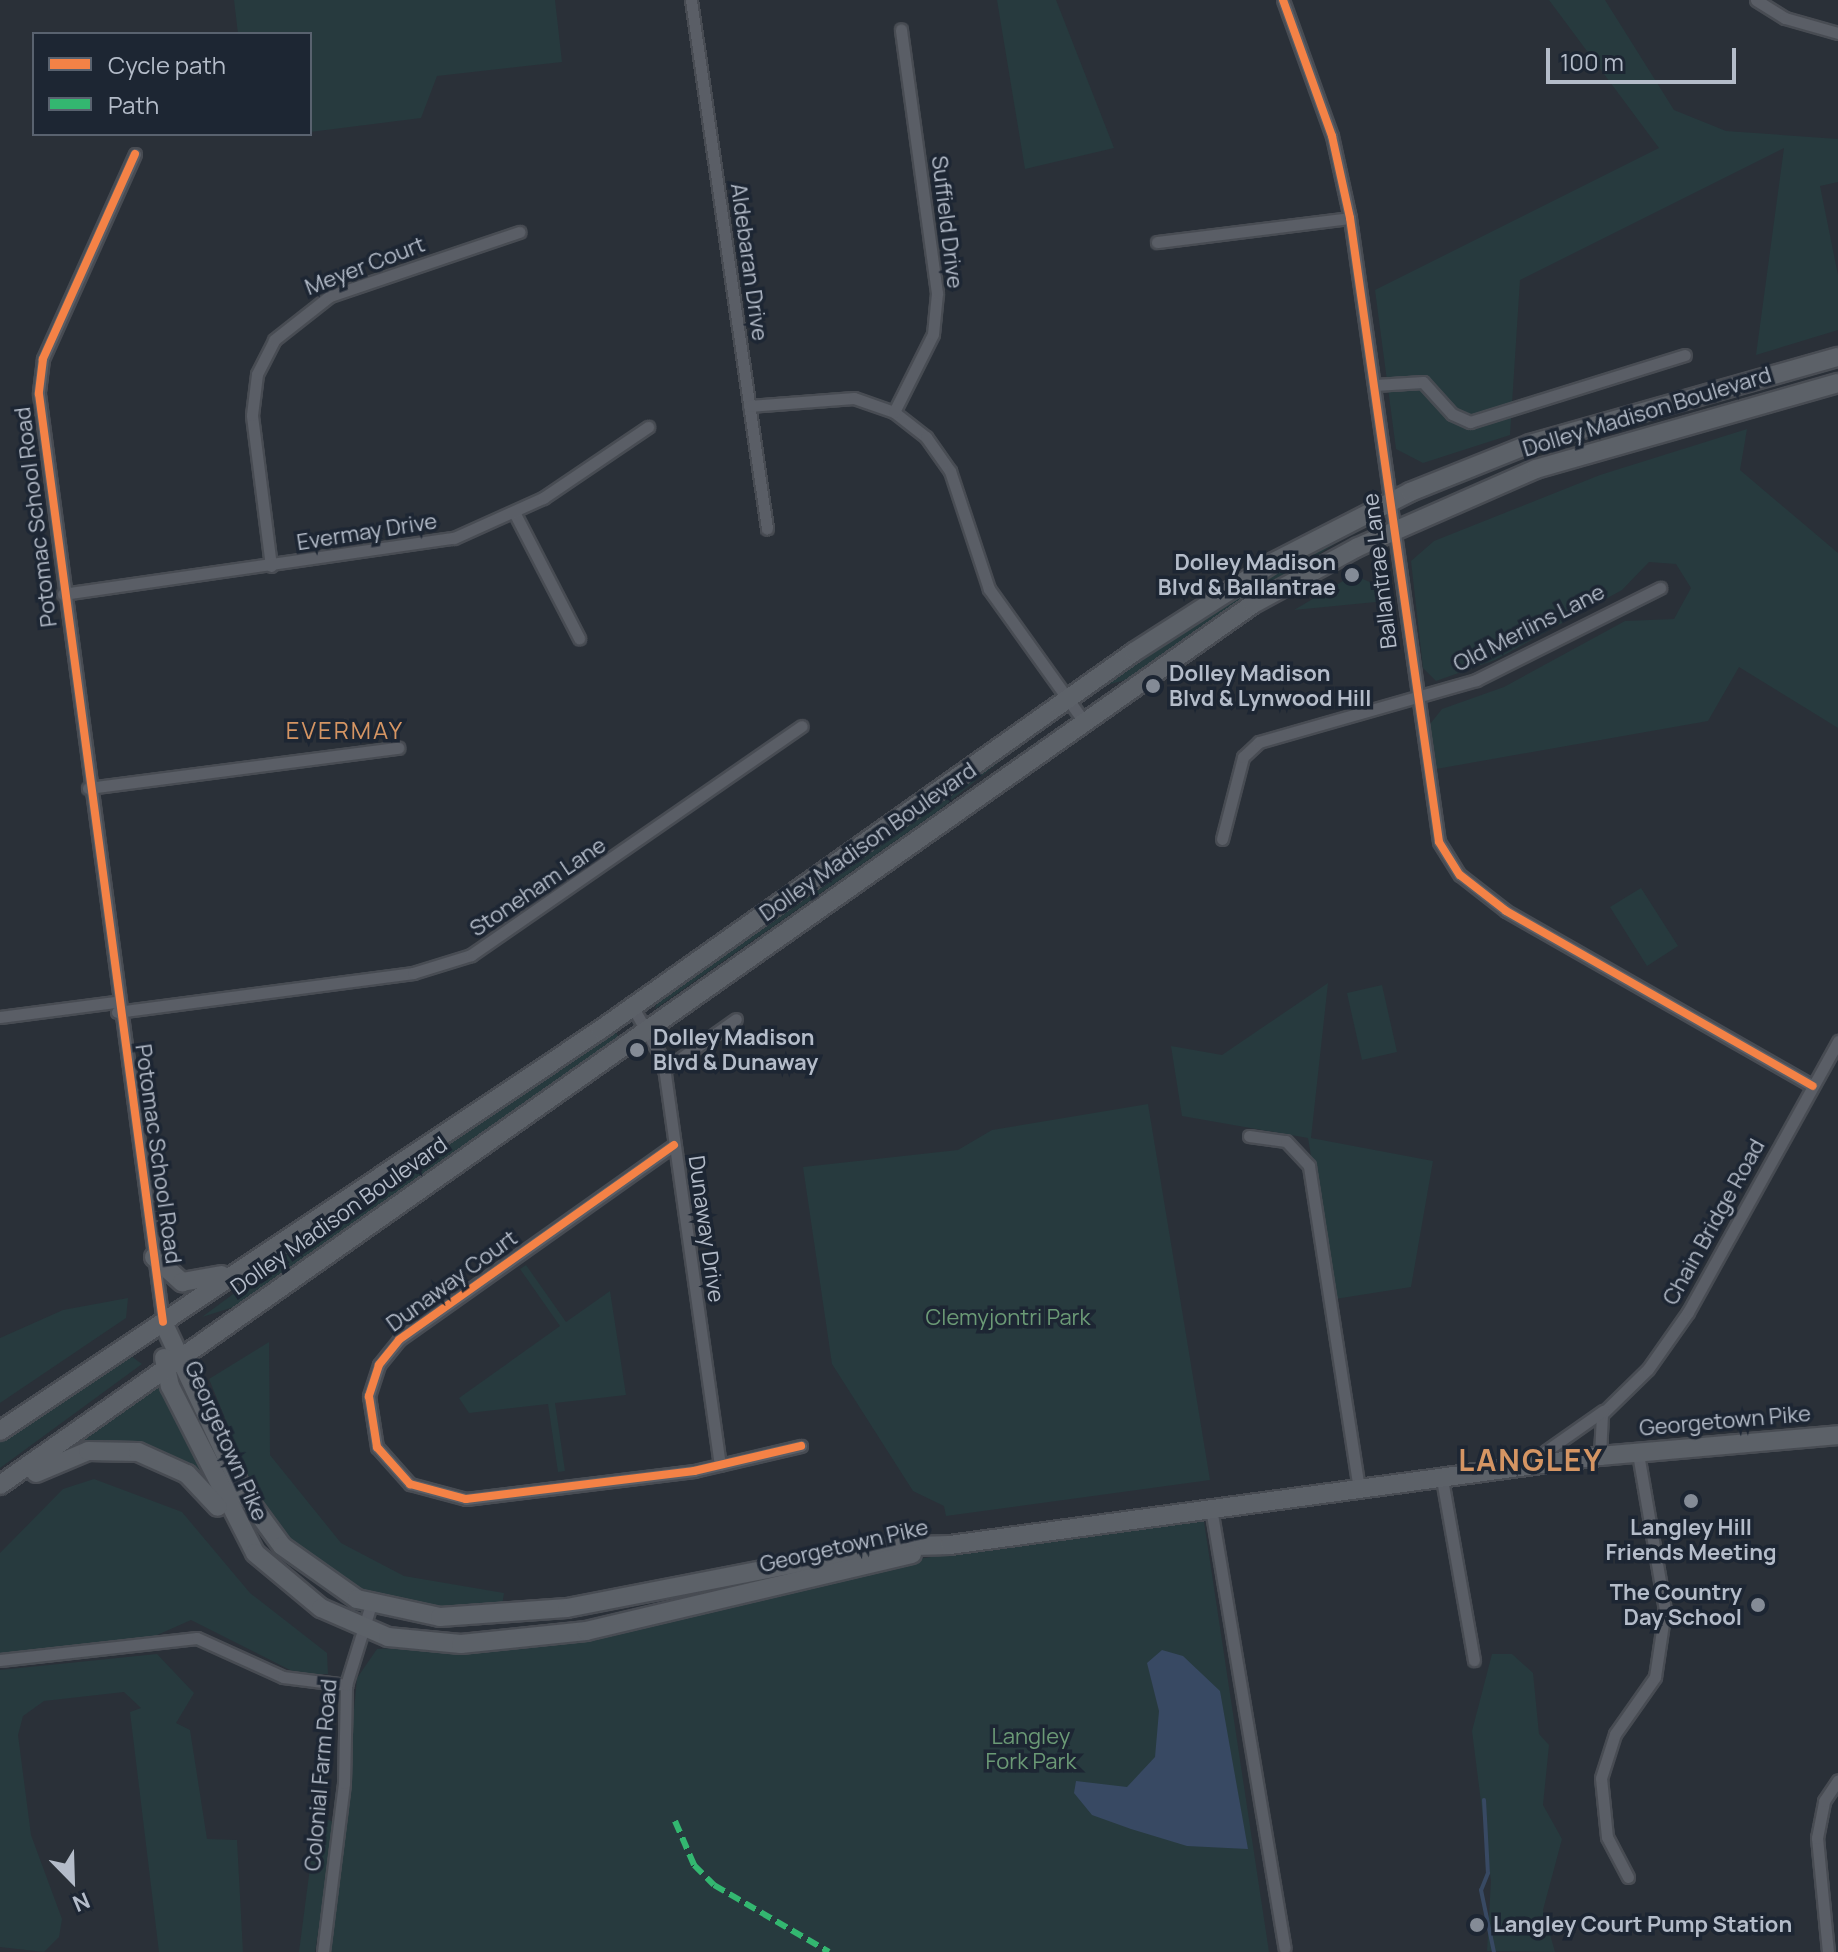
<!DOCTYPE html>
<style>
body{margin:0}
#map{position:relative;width:1838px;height:1952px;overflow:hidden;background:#2a3038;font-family:Manrope,sans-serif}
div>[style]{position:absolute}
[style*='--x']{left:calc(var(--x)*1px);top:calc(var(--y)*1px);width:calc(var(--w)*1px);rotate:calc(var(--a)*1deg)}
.green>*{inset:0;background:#273a3e}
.water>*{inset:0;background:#384963}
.stream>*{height:4px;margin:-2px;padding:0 2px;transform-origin:2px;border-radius:2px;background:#384963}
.roads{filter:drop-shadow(2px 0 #484c53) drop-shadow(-2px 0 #484c53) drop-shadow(0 2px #484c53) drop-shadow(0 -2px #484c53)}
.minor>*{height:11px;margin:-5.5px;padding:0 5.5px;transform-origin:5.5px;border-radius:5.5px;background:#5a5e66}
.primary>*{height:18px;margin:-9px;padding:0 9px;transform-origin:9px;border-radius:9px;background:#5c6168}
.quiet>*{height:6px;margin-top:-3px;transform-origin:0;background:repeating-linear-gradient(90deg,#33b770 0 12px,transparent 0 18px)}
.cycleway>*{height:8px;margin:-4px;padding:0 4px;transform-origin:4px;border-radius:4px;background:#f48246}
.dots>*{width:22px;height:22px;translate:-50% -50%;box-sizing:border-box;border:4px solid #1d2633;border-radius:50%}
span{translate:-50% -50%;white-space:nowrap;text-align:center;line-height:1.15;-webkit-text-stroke:7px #1d2633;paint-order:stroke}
.street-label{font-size:22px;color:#b4bcc9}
.poi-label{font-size:22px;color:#b4bcc9;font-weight:700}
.right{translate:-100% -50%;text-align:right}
.left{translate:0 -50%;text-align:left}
.park-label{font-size:22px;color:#6b9a76}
.neighbourhood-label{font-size:24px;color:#d59563;letter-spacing:2px}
.district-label{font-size:30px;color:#d59563;font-weight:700;letter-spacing:2px}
.legend{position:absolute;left:32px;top:32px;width:280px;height:104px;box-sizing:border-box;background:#1d2633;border:2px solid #59626f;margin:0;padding:10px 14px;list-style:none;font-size:24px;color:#b4bcc9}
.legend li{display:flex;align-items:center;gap:16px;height:40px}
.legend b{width:40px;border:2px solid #59626f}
.north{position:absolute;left:32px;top:1840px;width:80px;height:80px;-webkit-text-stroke:6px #1d2633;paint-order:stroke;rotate:157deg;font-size:22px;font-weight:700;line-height:32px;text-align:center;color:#b4bcc9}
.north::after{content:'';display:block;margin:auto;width:28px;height:36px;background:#b4bcc9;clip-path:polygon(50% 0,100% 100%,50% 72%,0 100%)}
.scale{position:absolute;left:1546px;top:48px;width:190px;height:36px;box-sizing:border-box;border:4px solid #b4bcc9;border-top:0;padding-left:10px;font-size:24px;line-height:28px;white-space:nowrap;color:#b4bcc9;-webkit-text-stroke:6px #1d2633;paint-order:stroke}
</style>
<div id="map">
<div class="green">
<div style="clip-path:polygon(234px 0,555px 0,562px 62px,437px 76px,421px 118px,310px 132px,310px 34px,238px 34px)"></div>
<div style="clip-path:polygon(997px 0,1056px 0,1114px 148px,1025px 169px)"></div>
<div style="clip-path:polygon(1549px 0,1605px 0,1674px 110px,1726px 131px,1838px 139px,1838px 182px,1820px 186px,1838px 275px,1838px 330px,1756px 355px,1784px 148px,1520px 280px,1510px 435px,1423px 463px,1396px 449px,1375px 290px,1659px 148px)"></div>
<div style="clip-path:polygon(1747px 429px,1740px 470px,1838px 553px,1838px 728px,1739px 667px,1708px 721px,1436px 769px,1430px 724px,1442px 709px,1504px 687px,1625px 621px,1674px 619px,1691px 588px,1676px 564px,1649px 562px,1622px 590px,1495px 660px,1436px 681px,1423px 668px,1411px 561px,1434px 541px,1600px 475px)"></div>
<div style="clip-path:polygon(1373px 519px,1125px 680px,1093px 689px,1219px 602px)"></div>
<div style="clip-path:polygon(1353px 575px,1384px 588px,1386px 601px,1294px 610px)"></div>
<div style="clip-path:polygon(1059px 714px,938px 811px,655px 1009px,657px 1002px)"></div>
<div style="clip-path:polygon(1641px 888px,1678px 946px,1647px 966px,1610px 907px)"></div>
<div style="clip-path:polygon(1328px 983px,1311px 1138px,1433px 1161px,1411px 1287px,1335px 1299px,1308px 1138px,1182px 1116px,1171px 1046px,1222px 1055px)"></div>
<div style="clip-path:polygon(1382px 985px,1397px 1052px,1362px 1060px,1347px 993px)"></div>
<div style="clip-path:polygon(613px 1029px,619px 1037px,240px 1305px,202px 1317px,440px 1142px)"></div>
<div style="clip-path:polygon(1148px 1104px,1210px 1480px,946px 1516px,944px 1506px,913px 1491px,832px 1364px,803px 1167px,958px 1150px,992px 1130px)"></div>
<div style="clip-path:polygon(526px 1265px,566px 1322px,610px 1291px,626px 1395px,555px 1403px,565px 1471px,558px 1472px,548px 1404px,469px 1413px,459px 1398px,560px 1326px,520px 1269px)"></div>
<div style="clip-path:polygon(128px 1298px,126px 1318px,0 1403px,0 1338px,63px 1310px)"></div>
<div style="clip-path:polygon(269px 1342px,270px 1455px,341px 1543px,404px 1576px,504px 1593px,502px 1606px,437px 1610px,388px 1603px,307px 1561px,278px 1530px,256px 1495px,209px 1379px)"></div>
<div style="clip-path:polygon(131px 1356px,142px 1364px,0 1468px,0 1439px)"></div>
<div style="clip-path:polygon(163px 1378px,216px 1496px,129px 1443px,78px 1444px)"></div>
<div style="clip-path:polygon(94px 1479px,182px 1512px,250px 1593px,327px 1653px,328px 1674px,298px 1674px,191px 1620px,146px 1640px,0 1658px,0 1553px,63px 1489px)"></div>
<div style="clip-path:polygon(1203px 1515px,1269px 1952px,331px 1952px,357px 1678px,377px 1649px,584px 1639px,886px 1564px)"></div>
<div style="clip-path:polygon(157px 1654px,194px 1693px,176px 1723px,190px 1730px,207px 1839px,237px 1840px,243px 1952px,159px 1952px,130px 1712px,141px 1708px,124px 1692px,44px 1701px,23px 1716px,18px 1735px,31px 1835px,62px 1919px,59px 1937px,44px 1952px,0 1947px,0 1670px)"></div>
<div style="clip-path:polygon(1492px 1654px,1512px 1654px,1533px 1673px,1539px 1734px,1549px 1745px,1543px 1805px,1562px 1839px,1543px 1910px,1555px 1952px,1487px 1951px,1491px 1881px,1472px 1731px)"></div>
<div style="clip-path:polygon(317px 1814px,333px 1822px,327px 1874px,315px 1952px,299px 1952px)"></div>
</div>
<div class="water">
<div style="clip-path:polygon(1162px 1650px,1183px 1656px,1220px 1691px,1248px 1849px,1187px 1846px,1131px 1829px,1092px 1815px,1074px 1793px,1076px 1781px,1127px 1787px,1155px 1757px,1159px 1711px,1147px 1663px)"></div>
</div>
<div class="stream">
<div style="--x:1484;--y:1800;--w:73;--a:86.9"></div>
<div style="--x:1488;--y:1873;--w:18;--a:112"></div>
<div style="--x:1481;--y:1890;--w:63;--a:78.2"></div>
</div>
<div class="roads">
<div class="minor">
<div style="--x:691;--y:0;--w:534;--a:81.82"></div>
<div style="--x:1283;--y:0;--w:145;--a:70.2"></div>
<div style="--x:1332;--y:136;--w:84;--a:77.6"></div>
<div style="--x:1350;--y:218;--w:630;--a:81.88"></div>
<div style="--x:1439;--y:842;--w:39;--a:58"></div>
<div style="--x:1460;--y:875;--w:58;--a:38"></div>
<div style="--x:1506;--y:911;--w:353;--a:29.7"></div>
<div style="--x:1756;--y:0;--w:34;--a:32"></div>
<div style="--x:1785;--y:18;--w:55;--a:15.8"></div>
<div style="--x:135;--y:154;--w:225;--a:114.2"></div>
<div style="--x:43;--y:359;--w:35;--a:97"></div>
<div style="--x:39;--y:394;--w:936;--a:82.39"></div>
<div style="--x:1157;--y:242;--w:194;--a:-7.1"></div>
<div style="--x:1375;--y:385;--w:48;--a:-3.6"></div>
<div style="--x:1423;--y:382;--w:43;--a:47.8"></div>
<div style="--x:1452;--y:414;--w:20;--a:24"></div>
<div style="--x:1470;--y:422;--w:225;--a:-17.3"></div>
<div style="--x:749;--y:406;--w:105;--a:-4.4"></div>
<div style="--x:854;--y:398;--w:42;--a:19.3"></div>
<div style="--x:894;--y:412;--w:41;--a:38"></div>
<div style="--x:926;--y:437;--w:42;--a:54.8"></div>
<div style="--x:950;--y:471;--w:124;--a:71.7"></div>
<div style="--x:989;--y:589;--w:160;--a:54.4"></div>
<div style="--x:894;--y:412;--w:87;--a:-63.4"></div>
<div style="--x:933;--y:334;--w:41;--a:-84.4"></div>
<div style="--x:937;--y:293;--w:266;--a:-97.8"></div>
<div style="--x:515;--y:514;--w:140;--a:62.7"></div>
<div style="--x:271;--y:566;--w:152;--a:-97.2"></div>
<div style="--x:252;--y:415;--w:41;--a:-83"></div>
<div style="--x:257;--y:374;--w:38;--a:-63"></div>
<div style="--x:274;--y:340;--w:71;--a:-38.2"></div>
<div style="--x:330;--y:296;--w:200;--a:-18.7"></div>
<div style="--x:63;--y:594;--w:395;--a:-8.2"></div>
<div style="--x:454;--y:538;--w:98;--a:-24.2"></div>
<div style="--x:543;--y:498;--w:127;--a:-34.1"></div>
<div style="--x:88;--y:788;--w:313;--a:-7.4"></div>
<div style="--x:1222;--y:839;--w:85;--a:-75.6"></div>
<div style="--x:1243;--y:757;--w:22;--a:-43"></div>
<div style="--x:1259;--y:742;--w:226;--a:-15.9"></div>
<div style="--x:1476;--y:680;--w:206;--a:-26.6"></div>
<div style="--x:632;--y:1006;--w:62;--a:60.1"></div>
<div style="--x:663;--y:1060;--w:409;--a:82"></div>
<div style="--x:117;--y:1012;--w:299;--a:-7.5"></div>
<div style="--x:413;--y:973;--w:61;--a:-17.2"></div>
<div style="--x:471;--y:955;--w:402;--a:-34.7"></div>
<div style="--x:0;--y:1017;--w:116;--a:-7.4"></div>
<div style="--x:664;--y:1070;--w:88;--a:-35.3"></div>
<div style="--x:1249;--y:1136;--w:37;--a:8"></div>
<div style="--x:1286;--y:1141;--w:34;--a:47"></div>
<div style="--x:1309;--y:1166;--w:328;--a:81.2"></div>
<div style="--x:674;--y:1145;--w:337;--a:144.7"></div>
<div style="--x:399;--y:1340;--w:32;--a:129"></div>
<div style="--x:379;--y:1365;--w:33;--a:108"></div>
<div style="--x:369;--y:1396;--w:52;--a:81.1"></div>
<div style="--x:377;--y:1447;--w:50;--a:48.3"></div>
<div style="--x:410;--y:1484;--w:58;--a:15"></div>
<div style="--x:466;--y:1499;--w:230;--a:-7"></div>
<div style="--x:694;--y:1471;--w:110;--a:-13.2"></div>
<div style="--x:1600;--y:1456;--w:42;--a:-87.3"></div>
<div style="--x:1602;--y:1414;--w:64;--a:-44.4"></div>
<div style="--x:1648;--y:1369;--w:70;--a:-54.9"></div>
<div style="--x:1688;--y:1312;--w:310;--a:-61"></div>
<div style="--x:1543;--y:1464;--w:13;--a:-77"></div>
<div style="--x:1546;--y:1451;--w:70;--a:-35.1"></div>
<div style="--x:1442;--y:1479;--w:184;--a:80"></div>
<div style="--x:1211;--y:1508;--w:446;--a:80.5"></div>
<div style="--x:0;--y:1660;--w:198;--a:-6.4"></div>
<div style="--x:197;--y:1638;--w:94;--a:24.4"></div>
<div style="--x:283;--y:1677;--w:64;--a:7.2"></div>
<div style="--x:1628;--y:1877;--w:45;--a:-117.7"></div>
<div style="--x:1607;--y:1837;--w:59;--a:-95.8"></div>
<div style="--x:1601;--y:1778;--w:46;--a:-72.3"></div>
<div style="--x:1615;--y:1734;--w:70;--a:-54.9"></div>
<div style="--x:1655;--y:1677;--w:68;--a:-81.5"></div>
<div style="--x:1665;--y:1610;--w:159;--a:-99.8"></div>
<div style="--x:323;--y:1952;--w:170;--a:-82.9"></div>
<div style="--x:344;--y:1783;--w:98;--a:-88.8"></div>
<div style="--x:346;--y:1685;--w:85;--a:-72.8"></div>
<div style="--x:1828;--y:1952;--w:115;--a:-95.5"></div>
<div style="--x:1817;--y:1838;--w:38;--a:-79"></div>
<div style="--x:1824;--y:1801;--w:25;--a:-56"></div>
</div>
<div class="primary">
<div style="--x:154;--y:1257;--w:38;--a:42"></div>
<div style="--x:182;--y:1282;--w:40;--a:-10"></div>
<div style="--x:163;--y:1322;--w:190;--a:64.8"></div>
<div style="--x:244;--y:1494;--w:64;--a:53.8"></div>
<div style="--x:282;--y:1546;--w:92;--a:35.2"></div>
<div style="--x:357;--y:1599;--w:85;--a:12.2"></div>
<div style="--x:440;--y:1617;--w:127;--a:-4.1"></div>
<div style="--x:567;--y:1608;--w:319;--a:-11"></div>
<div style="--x:880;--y:1547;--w:70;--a:-1.6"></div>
<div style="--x:950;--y:1545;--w:656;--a:-7.8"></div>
<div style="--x:1600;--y:1456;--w:239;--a:-5"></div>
<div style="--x:164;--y:1358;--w:29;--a:78"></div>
<div style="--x:170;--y:1386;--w:187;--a:63"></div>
<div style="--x:255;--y:1553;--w:86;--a:39.8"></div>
<div style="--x:321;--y:1608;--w:73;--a:23.4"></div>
<div style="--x:388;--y:1637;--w:73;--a:5.5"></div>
<div style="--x:461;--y:1644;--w:126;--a:-5.9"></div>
<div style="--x:586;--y:1631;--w:335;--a:-13.3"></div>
<div style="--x:0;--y:1431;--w:722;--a:-33.76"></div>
<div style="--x:600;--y:1030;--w:654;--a:-35.29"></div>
<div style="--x:1134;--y:652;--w:166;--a:-32.7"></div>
<div style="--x:1274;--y:562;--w:153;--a:-27.2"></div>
<div style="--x:1410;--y:492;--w:129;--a:-21.8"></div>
<div style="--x:1530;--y:444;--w:320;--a:-15.8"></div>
<div style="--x:36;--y:1473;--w:56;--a:-22.9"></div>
<div style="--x:88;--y:1451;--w:50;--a:1.1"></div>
<div style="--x:138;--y:1452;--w:54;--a:24.2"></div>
<div style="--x:187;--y:1474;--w:45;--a:46.8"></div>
<div style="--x:0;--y:1485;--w:1532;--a:-35.11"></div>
<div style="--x:1253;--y:604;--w:119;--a:-28.5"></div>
<div style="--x:1358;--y:547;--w:194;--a:-23.7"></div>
<div style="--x:1536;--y:469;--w:314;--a:-15.9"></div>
</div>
</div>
<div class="quiet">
<div style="--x:675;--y:1821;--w:48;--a:66.6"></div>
<div style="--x:694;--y:1865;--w:28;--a:45"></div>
<div style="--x:714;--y:1885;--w:133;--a:30.2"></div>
</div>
<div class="cycleway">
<div style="--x:1283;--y:0;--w:145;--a:70.2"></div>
<div style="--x:1332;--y:136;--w:84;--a:77.6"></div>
<div style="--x:1350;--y:218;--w:630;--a:81.88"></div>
<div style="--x:1439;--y:842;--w:39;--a:58"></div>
<div style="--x:1460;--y:875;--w:58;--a:38"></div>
<div style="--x:1506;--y:911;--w:353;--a:29.7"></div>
<div style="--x:135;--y:154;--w:225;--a:114.2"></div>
<div style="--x:43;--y:359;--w:35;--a:97"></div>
<div style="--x:39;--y:394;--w:936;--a:82.39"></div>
<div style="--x:674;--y:1145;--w:337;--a:144.7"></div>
<div style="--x:399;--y:1340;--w:32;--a:129"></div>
<div style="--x:379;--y:1365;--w:33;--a:108"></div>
<div style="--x:369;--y:1396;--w:52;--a:81.1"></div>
<div style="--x:377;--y:1447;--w:50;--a:48.3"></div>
<div style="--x:410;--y:1484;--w:58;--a:15"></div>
<div style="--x:466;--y:1499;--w:230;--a:-7"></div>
<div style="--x:694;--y:1471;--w:110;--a:-13.2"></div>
</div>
<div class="dots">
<div style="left:1352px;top:575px;background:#848b96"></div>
<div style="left:1153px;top:686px;background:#848b96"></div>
<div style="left:637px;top:1050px;background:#848b96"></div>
<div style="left:1691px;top:1501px;background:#848b96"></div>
<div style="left:1758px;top:1605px;background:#848b96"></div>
<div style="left:1477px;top:1925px;background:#848b96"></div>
</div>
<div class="street-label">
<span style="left:947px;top:222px;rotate:83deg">Suffield Drive</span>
<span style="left:749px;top:262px;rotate:82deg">Aldebaran Drive</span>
<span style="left:365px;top:266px;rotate:-21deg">Meyer Court</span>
<span style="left:1647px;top:412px;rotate:-17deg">Dolley Madison Boulevard</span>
<span style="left:36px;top:517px;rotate:-97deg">Potomac School Road</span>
<span style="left:367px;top:532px;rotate:-9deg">Evermay Drive</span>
<span style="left:1380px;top:571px;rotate:-97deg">Ballantrae Lane</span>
<span style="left:1529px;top:628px;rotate:-27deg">Old Merlins Lane</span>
<span style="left:868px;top:842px;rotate:-35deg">Dolley Madison Boulevard</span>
<span style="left:538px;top:887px;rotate:-34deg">Stoneham Lane</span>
<span style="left:158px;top:1154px;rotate:82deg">Potomac School Road</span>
<span style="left:339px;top:1216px;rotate:-35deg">Dolley Madison Boulevard</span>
<span style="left:1714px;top:1222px;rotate:-61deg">Chain Bridge Road</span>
<span style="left:706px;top:1229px;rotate:82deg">Dunaway Drive</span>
<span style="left:452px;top:1281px;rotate:-36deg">Dunaway Court</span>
<span style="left:1725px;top:1421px;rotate:-5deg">Georgetown Pike</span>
<span style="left:226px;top:1441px;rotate:66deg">Georgetown Pike</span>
<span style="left:844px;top:1546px;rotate:-13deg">Georgetown Pike</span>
<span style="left:321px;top:1775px;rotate:-85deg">Colonial Farm Road</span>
</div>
<div class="poi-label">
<span class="right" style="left:1336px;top:575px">Dolley Madison<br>Blvd &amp; Ballantrae</span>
<span class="left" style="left:1169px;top:686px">Dolley Madison<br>Blvd &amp; Lynwood Hill</span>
<span class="left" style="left:653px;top:1050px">Dolley Madison<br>Blvd &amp; Dunaway</span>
<span style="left:1691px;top:1540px">Langley Hill<br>Friends Meeting</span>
<span class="right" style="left:1742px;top:1605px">The Country<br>Day School</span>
<span class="left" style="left:1493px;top:1925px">Langley Court Pump Station</span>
</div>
<div class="park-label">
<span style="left:1008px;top:1318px">Clemyjontri Park</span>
<span style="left:1031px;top:1749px">Langley<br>Fork Park</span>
</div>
<div class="neighbourhood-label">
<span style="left:345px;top:730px">EVERMAY</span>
</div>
<div class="district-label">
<span style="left:1531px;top:1460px">LANGLEY</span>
</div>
<ul class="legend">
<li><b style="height:10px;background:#f48246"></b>Cycle path</li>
<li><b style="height:10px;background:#33b770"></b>Path</li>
</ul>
<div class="north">N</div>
<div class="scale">100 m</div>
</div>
